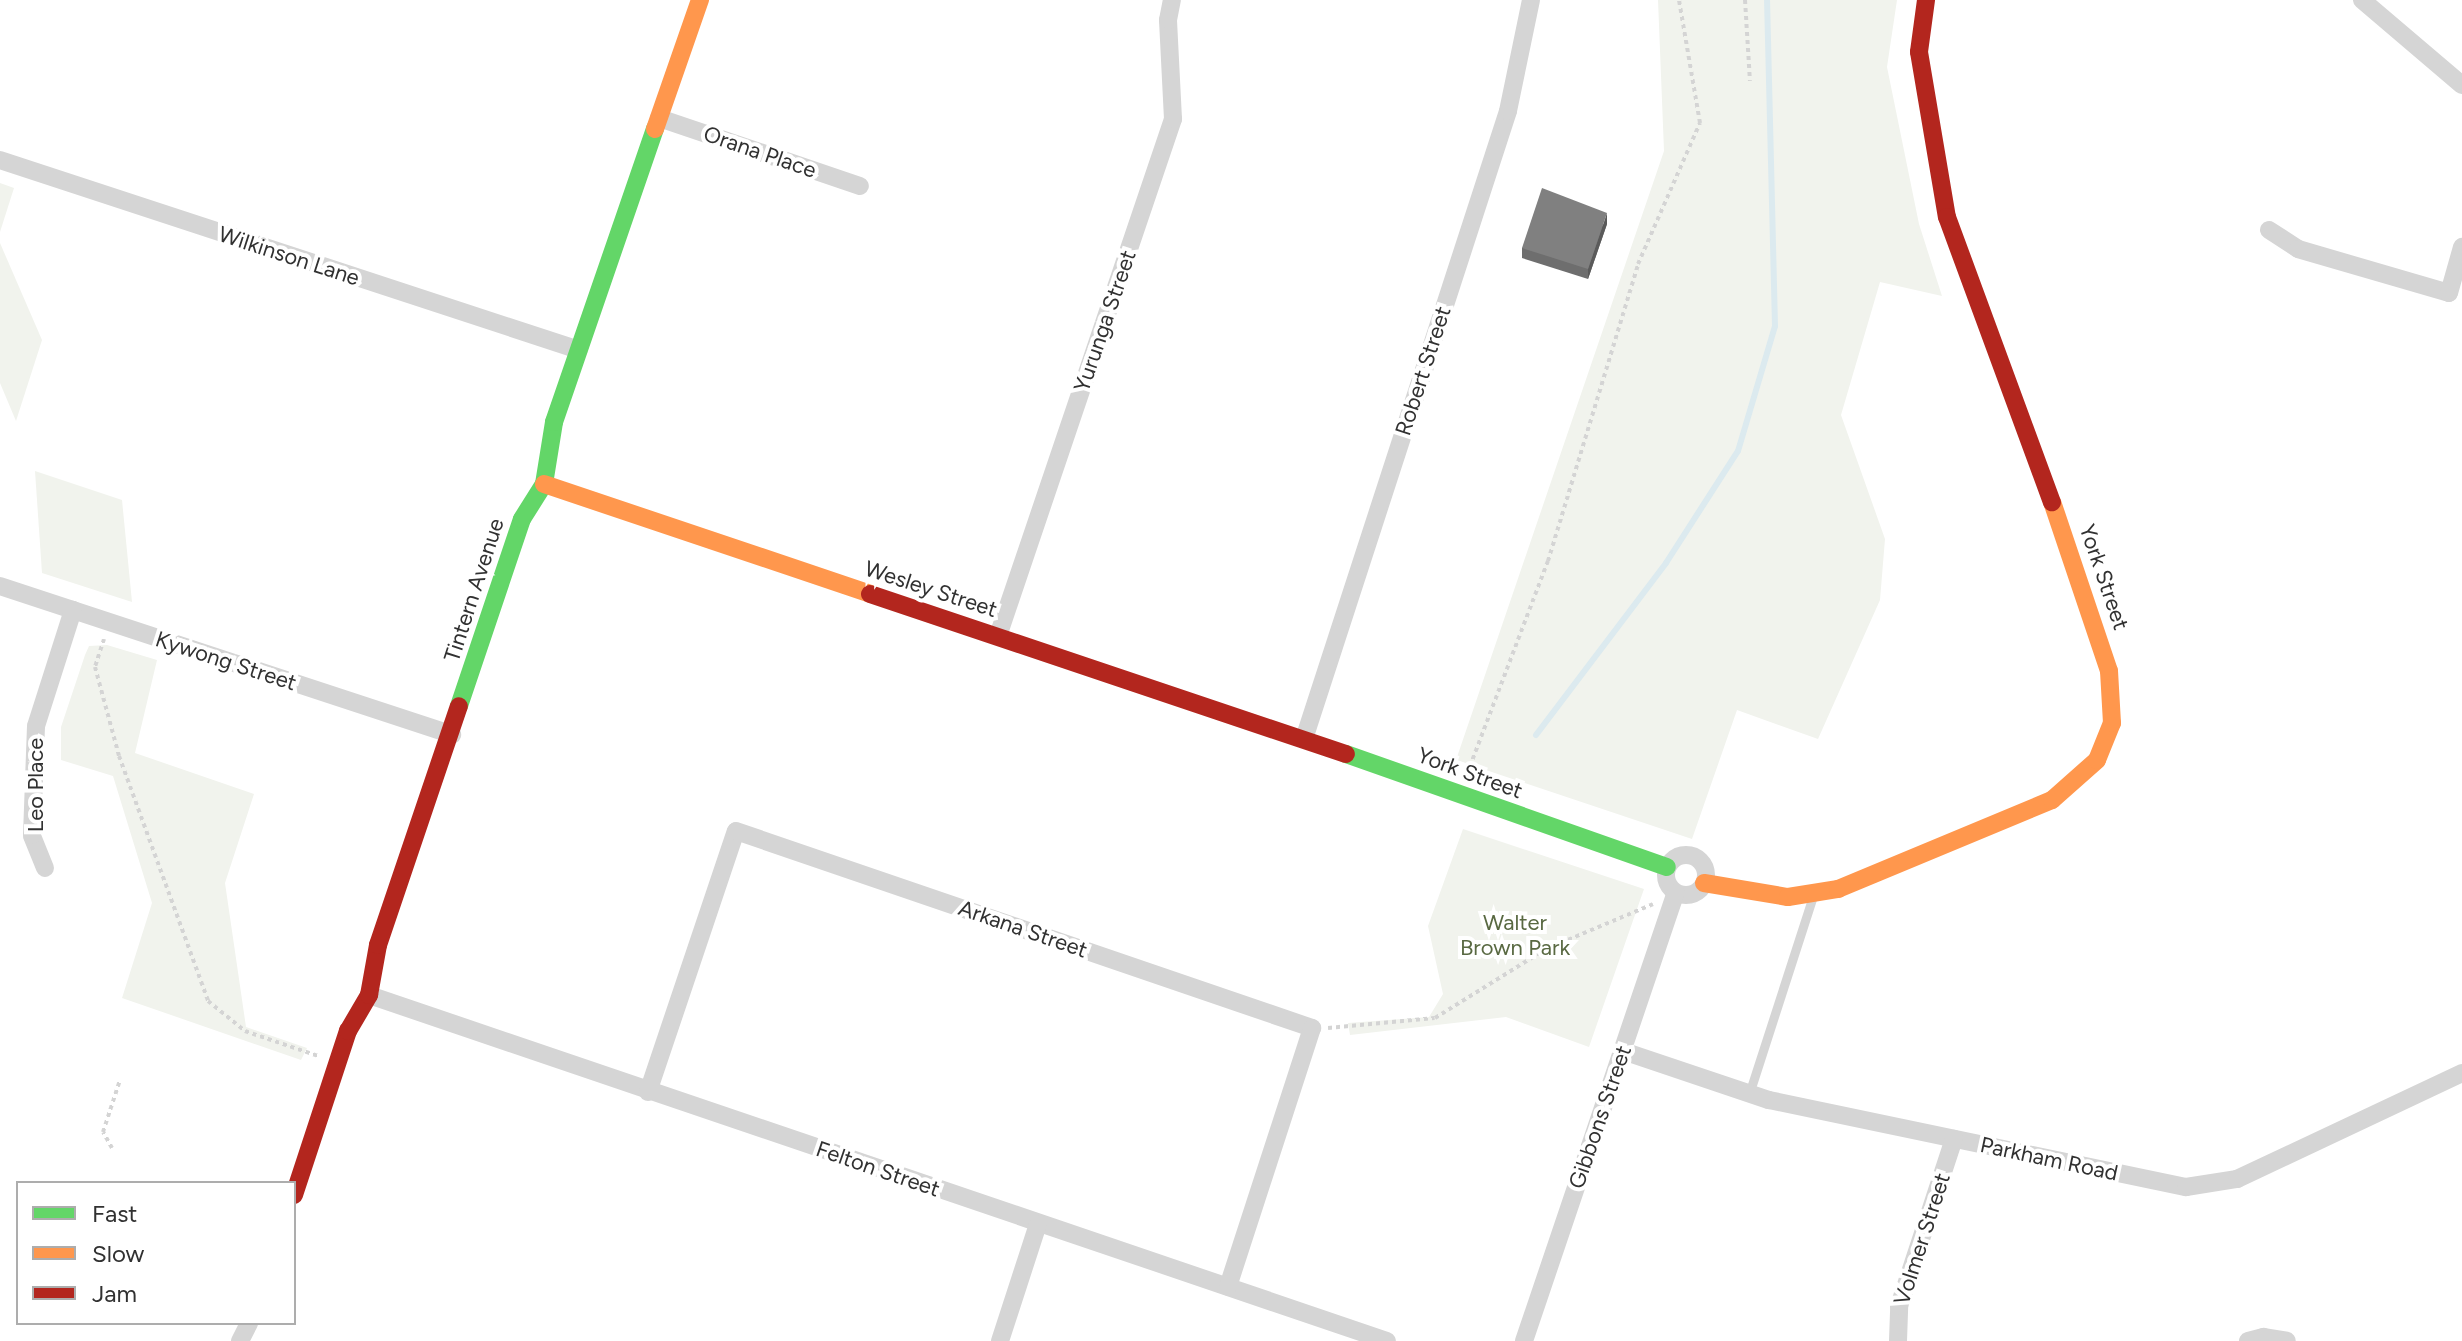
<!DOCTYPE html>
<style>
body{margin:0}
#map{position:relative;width:2462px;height:1341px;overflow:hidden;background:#fff;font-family:Figtree,sans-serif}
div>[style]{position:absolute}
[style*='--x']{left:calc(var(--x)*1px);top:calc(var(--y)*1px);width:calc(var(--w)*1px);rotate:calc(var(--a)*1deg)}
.green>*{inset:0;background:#f1f3ed}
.stream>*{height:6px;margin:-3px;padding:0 3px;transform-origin:3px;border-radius:3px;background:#dceaef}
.path>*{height:4px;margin-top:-2px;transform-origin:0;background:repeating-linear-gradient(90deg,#d4d4d4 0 4px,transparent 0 8px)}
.lane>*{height:9px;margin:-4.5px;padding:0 4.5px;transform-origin:4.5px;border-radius:4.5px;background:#d5d5d5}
.street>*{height:18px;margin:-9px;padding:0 9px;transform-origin:9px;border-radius:9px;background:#d5d5d5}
.street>.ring{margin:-9px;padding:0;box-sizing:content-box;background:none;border:18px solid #d5d5d5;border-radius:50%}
.fast>*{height:18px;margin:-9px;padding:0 9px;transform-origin:9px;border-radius:9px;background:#63d668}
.slow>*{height:18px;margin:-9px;padding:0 9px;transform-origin:9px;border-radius:9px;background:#ff974d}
.jam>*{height:18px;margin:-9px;padding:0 9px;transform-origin:9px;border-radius:9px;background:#b3261e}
.wall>*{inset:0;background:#6e6e6e}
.shaded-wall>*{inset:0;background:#5a5a5a}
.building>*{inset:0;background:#808080}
span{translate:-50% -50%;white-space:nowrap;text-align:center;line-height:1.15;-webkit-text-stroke:8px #fff;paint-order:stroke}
.street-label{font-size:22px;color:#313131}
.park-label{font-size:22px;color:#596942}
.legend{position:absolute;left:16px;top:1181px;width:280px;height:144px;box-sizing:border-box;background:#fff;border:2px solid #adadad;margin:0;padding:10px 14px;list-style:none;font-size:24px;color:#313131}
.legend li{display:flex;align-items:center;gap:16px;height:40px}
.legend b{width:40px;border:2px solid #adadad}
</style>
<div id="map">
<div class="green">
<div style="clip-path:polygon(1658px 0,1897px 0,1887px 67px,1919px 224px,1942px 296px,1880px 282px,1841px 415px,1885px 539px,1880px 600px,1818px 739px,1737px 710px,1692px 839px,1456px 760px,1664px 151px)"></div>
<div style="clip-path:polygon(0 183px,14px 188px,0 232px)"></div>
<div style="clip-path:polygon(0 243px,42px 340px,16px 421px,0 383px)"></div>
<div style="clip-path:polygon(35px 471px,122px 500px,132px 602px,42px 573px)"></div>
<div style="clip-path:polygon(107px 645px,157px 660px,135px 753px,254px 794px,225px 883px,246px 1027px,307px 1048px,301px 1060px,122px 998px,152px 903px,113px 776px,61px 760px,61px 727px,85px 655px,89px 646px)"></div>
<div style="clip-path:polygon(1463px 829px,1644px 889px,1589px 1047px,1506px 1017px,1350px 1035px,1348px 1023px,1429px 1017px,1443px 994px,1428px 926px)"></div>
</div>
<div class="stream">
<div style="--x:1536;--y:735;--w:216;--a:-52.9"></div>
<div style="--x:1666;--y:563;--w:133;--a:-57.3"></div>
<div style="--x:1738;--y:451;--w:130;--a:-73.5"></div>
<div style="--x:1775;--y:326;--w:326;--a:-91.4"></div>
</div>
<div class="path">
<div style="--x:1745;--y:0;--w:81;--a:86.5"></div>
<div style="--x:104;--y:639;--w:29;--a:108"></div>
<div style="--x:95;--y:667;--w:92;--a:74.9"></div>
<div style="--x:119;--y:756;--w:261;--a:70"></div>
<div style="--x:208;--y:1001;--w:48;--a:39"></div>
<div style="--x:245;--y:1031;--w:77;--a:18.9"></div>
<div style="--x:1467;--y:774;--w:228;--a:-69.2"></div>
<div style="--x:1548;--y:561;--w:310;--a:-73.1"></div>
<div style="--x:1638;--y:264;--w:154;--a:-66.3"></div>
<div style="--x:1700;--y:123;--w:125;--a:-99.7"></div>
<div style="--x:1328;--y:1028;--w:107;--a:-5.3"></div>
<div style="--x:1435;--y:1018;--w:131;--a:-31.9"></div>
<div style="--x:1546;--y:949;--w:116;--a:-22.8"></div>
<div style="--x:112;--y:1148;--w:18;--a:-119"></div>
<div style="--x:103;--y:1132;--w:55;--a:-71.9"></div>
</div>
<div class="lane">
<div style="--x:1749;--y:1094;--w:208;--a:-72.1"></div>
</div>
<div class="street">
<div style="--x:2362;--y:0;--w:131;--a:40.4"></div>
<div style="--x:659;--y:118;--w:212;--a:18.7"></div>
<div style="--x:0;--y:160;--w:609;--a:18.17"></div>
<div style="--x:2269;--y:230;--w:35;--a:33"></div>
<div style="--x:2298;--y:249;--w:157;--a:16.2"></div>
<div style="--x:2449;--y:293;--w:48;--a:-74.2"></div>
<div style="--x:0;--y:586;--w:476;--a:18.2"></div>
<div style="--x:998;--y:636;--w:546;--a:-71.3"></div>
<div style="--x:1173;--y:119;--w:99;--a:-92.9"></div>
<div style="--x:1168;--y:20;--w:20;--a:-79"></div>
<div style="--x:1304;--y:739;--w:660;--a:-72"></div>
<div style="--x:1508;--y:111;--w:113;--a:-78.3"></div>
<div class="ring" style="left:1666px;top:855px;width:22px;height:22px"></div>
<div style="--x:45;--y:868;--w:35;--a:-112"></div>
<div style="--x:32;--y:835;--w:109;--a:-87.9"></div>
<div style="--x:36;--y:726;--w:122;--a:-72.3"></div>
<div style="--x:369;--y:995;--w:1075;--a:18.77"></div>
<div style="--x:1623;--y:1051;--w:154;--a:18.6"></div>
<div style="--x:1769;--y:1100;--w:426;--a:11.8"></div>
<div style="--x:2186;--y:1187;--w:52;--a:-8.9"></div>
<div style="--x:2237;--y:1179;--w:249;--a:-25.2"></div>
<div style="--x:648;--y:1092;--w:275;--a:-71.4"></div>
<div style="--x:736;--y:831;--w:609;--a:18.88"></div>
<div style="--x:1312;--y:1028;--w:272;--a:108"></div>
<div style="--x:240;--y:1341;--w:20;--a:-63"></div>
<div style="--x:1000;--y:1341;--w:123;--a:-72"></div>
<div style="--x:1524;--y:1341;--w:473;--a:-71.3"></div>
<div style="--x:1898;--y:1341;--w:35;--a:-88"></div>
<div style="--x:1899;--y:1306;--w:176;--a:-71.8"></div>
<div style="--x:2248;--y:1341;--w:16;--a:-15"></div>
<div style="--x:2263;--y:1337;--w:24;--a:9"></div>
</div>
<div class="fast">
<div style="--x:459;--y:706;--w:197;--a:-71.4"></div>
<div style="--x:522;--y:519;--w:41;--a:-57.8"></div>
<div style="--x:544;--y:484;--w:63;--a:-80.8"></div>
<div style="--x:554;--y:422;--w:310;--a:-71"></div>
<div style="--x:1346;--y:754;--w:340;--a:19.4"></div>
</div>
<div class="slow">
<div style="--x:655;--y:129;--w:137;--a:-70.8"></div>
<div style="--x:544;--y:484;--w:344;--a:18.6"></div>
<div style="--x:1704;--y:883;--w:85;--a:9.5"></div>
<div style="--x:1788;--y:897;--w:51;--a:-9.1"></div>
<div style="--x:1838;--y:889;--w:232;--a:-22.6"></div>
<div style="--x:2052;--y:800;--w:60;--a:-41.6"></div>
<div style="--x:2097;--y:760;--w:40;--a:-68"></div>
<div style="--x:2112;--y:723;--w:52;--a:-93.3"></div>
<div style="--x:2109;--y:671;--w:178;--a:-108.6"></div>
</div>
<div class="jam">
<div style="--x:1926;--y:0;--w:52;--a:97.7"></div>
<div style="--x:1919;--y:52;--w:167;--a:80.4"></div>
<div style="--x:1947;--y:217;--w:304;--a:69.8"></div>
<div style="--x:870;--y:594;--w:502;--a:18.58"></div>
<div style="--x:294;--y:1195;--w:173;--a:-71.8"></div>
<div style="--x:348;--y:1031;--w:42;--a:-59.7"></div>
<div style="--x:369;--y:995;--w:51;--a:-79.8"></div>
<div style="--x:378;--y:945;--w:252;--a:-71.3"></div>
</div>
<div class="wall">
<div style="clip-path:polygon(1607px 224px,1588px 279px,1522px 258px,1522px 248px)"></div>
</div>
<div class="shaded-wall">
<div style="clip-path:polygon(1607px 213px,1607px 224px,1588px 279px,1588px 269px)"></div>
</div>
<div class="building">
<div style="clip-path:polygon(1542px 188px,1607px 213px,1588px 269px,1522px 248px)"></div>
</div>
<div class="street-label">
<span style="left:760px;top:152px;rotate:19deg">Orana Place</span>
<span style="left:289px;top:256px;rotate:18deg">Wilkinson Lane</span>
<span style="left:1105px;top:321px;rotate:-71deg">Yurunga Street</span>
<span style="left:1423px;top:371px;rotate:-72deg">Robert Street</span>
<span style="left:2104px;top:577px;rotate:71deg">York Street</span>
<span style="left:931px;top:589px;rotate:18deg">Wesley Street</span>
<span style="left:474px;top:590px;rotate:-72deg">Tintern Avenue</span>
<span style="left:226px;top:661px;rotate:18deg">Kywong Street</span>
<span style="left:1470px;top:773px;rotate:20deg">York Street</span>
<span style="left:36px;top:785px;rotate:-90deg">Leo Place</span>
<span style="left:1023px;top:929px;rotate:19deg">Arkana Street</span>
<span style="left:1600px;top:1117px;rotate:-71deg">Gibbons Street</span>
<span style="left:2049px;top:1159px;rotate:12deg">Parkham Road</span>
<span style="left:878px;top:1169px;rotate:19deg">Felton Street</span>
<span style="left:1922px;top:1239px;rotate:-72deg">Volmer Street</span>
</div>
<div class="park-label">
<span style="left:1515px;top:935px">Walter<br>Brown Park</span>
</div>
<ul class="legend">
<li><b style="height:10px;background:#63d668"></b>Fast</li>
<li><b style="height:10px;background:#ff974d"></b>Slow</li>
<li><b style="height:10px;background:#b3261e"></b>Jam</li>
</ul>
</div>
